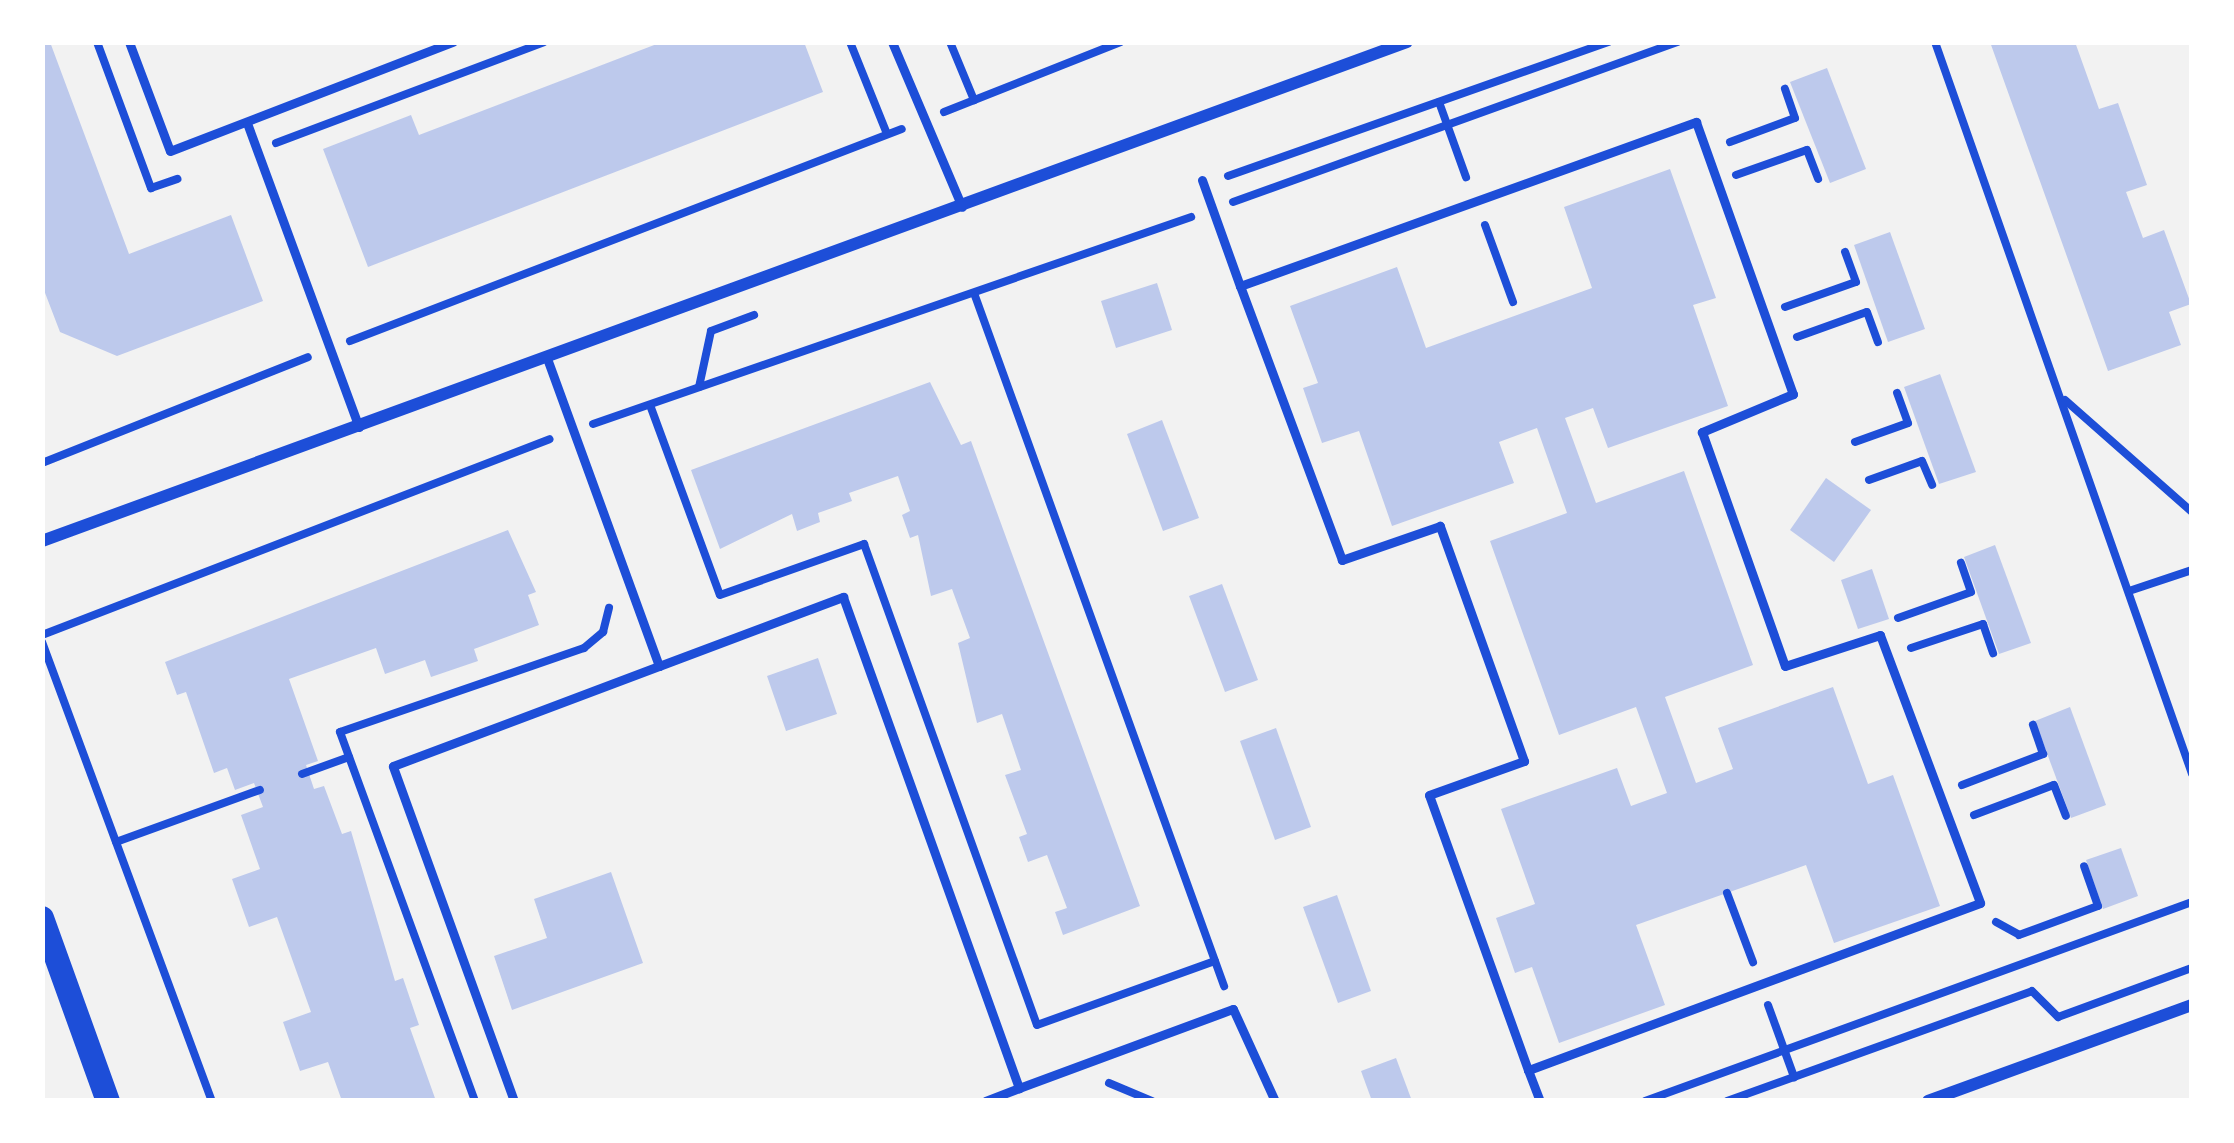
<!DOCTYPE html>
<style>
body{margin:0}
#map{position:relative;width:2234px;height:1143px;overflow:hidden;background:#f2f2f2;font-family:Inter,sans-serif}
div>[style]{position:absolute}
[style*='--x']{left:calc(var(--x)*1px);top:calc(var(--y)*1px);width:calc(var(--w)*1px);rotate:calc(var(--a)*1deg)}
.building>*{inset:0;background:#bdc9ec}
.path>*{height:8px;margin:-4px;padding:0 4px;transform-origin:4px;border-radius:4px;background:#1d4ed8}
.service>*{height:9px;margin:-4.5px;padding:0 4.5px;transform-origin:4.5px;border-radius:4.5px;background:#1d4ed8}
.minor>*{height:12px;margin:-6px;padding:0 6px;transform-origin:6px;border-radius:6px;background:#1d4ed8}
.secondary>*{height:24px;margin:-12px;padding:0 12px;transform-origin:12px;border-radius:12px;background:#1d4ed8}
span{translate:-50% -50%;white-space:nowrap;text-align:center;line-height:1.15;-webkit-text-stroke:12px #fff;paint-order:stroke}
.frame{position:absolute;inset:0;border:45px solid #fff;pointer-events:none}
</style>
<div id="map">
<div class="building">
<div style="clip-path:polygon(42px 42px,50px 42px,129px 254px,231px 215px,263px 301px,117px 356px,60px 332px,42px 285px)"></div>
<div style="clip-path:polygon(662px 42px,804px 42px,823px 92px,368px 267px,323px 149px,411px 115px,419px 135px)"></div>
<div style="clip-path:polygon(1990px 42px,2075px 42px,2099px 109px,2118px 103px,2147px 185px,2126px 192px,2143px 238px,2164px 230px,2191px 304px,2169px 312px,2181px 345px,2108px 371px)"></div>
<div style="clip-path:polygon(1827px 68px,1866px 169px,1830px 183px,1790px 82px)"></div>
<div style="clip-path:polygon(1670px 169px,1716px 298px,1693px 305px,1728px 406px,1608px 448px,1593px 408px,1565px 418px,1596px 503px,1684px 471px,1753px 665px,1665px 697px,1696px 783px,1733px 769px,1718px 728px,1833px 687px,1868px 784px,1893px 775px,1940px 906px,1834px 943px,1806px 865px,1636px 925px,1665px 1005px,1559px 1043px,1532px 967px,1515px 973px,1496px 918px,1535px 904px,1501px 809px,1617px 768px,1631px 806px,1667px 793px,1636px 707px,1559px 735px,1490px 541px,1567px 513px,1537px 428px,1499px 442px,1514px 483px,1392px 526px,1359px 431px,1322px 443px,1303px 388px,1318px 383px,1290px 306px,1397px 267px,1426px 348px,1592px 288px,1564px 207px)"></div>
<div style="clip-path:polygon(1890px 232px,1925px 329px,1888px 342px,1854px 245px)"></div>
<div style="clip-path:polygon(1157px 283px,1172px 330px,1116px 348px,1101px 301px)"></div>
<div style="clip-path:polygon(1940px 374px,1976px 472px,1939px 484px,1904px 387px)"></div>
<div style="clip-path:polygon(930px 382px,961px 445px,971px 441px,1140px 906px,1063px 935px,1055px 912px,1067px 908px,1047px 855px,1028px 862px,1019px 837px,1027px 834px,1005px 775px,1021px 770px,1002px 714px,977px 723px,958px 643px,970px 638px,952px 589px,931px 596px,918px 535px,910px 538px,902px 515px,910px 511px,898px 476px,849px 493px,852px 501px,818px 513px,820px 522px,797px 531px,792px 514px,720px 549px,691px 470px)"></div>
<div style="clip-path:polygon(1162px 420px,1199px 518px,1163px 531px,1127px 434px)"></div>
<div style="clip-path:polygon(1826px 478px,1871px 510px,1834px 562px,1790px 530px)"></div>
<div style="clip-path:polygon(508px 530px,536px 592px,528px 595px,539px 625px,474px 649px,478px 661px,431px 677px,425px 660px,385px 674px,376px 648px,289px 679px,318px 761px,306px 765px,314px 789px,324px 786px,342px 834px,351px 831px,395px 981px,403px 978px,419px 1025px,410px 1028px,436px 1101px,342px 1101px,328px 1062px,300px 1071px,283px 1022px,311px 1012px,277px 917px,249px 927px,232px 879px,260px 869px,241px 815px,263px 807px,254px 783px,235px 790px,227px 768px,214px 773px,186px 692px,177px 695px,165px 662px)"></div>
<div style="clip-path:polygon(1995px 545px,2031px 643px,1999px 654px,1964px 557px)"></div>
<div style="clip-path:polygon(1872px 569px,1889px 619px,1858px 629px,1841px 580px)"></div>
<div style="clip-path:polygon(1222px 584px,1258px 680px,1225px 692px,1189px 596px)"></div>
<div style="clip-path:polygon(818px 658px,837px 714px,786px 731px,767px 676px)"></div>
<div style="clip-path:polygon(2070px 707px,2106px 805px,2071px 818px,2035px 721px)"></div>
<div style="clip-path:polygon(1276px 728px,1311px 827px,1275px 840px,1240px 741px)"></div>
<div style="clip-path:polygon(2121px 848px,2138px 896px,2103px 909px,2086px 860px)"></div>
<div style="clip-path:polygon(611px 872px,643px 963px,512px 1010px,494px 956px,547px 938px,534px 899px)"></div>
<div style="clip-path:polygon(1337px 895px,1371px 991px,1338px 1003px,1303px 907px)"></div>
<div style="clip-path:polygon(1396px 1058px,1412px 1101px,1372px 1101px,1361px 1071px)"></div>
</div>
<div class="path">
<div style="--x:97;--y:42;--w:156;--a:69.7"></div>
<div style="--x:151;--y:188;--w:28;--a:-19"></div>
<div style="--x:850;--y:42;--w:99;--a:68.1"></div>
<div style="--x:950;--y:42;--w:63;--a:67.5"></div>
<div style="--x:1935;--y:42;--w:776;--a:70.65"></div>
<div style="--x:1439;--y:102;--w:80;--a:70.2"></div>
<div style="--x:944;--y:112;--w:190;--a:-21.6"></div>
<div style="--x:1730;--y:142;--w:69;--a:-20.3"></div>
<div style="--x:1795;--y:118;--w:31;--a:-109"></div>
<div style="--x:276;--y:143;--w:286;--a:-20.6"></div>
<div style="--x:1736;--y:175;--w:75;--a:-19.4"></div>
<div style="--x:1807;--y:150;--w:31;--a:69"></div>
<div style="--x:1228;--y:176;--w:404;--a:-19.4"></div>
<div style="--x:1233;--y:202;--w:473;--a:-19.8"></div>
<div style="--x:1485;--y:225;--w:82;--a:70"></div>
<div style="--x:974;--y:293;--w:737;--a:70.16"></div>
<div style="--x:1785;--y:307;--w:75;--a:-19.4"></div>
<div style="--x:1856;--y:282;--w:32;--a:-110"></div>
<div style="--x:1797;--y:337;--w:74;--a:-19.7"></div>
<div style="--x:1867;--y:312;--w:32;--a:70"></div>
<div style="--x:350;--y:341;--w:591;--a:-21.01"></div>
<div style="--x:699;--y:387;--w:57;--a:-77.9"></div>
<div style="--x:711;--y:331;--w:46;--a:-20.4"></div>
<div style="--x:2065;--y:400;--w:169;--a:41.4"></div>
<div style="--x:650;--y:405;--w:202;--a:69.8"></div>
<div style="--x:720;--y:595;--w:153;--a:-19.5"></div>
<div style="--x:864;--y:544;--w:511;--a:70.22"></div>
<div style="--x:1037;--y:1025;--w:189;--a:-19.8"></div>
<div style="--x:593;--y:424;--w:633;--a:-19.09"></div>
<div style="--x:1855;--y:442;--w:56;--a:-19.7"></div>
<div style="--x:1908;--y:423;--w:32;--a:-110"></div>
<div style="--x:42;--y:463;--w:286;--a:-21.7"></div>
<div style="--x:1869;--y:480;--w:56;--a:-19.7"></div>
<div style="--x:1922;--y:461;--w:26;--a:67"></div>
<div style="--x:2129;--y:591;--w:66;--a:-18.4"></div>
<div style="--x:1898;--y:618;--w:77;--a:-19.6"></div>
<div style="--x:1971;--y:592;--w:31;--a:-109"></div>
<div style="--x:42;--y:635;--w:544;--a:-21.1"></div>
<div style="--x:42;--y:642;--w:489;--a:69.7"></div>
<div style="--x:1911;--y:648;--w:76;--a:-18.4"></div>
<div style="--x:1983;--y:624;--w:31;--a:71"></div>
<div style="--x:302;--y:774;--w:50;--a:-19.9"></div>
<div style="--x:1962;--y:785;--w:87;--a:-20.9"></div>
<div style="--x:2043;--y:754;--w:31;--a:-109"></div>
<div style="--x:1974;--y:815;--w:85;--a:-20.6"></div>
<div style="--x:2054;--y:785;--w:33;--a:69"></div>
<div style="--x:116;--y:842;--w:153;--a:-19.9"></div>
<div style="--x:1727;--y:893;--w:74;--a:69.4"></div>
<div style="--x:1996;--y:922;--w:26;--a:29"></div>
<div style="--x:2019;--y:935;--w:84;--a:-20.2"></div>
<div style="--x:2098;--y:906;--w:42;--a:-109.3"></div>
<div style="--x:1768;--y:1005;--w:77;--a:70.1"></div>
<div style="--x:1109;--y:1083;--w:47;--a:22.7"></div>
<div style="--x:475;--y:1101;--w:393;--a:-110.1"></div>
<div style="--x:340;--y:732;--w:258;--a:-19"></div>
<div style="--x:584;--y:648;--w:25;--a:-40"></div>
<div style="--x:603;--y:632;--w:25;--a:-76"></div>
<div style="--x:1645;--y:1101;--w:582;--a:-19.99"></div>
<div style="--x:1727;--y:1101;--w:324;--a:-19.8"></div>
<div style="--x:2032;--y:991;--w:37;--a:45"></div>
<div style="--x:2058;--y:1017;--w:143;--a:-20.1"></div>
</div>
<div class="service">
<div style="--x:129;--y:42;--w:116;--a:69.4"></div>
<div style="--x:170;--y:151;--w:303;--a:-21.1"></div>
<div style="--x:892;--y:42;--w:179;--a:67"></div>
<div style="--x:1696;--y:122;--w:289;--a:70.4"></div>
<div style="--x:1793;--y:394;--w:99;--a:157.3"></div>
<div style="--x:1702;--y:432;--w:248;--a:70.5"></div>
<div style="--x:1785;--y:666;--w:100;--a:-18.1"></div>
<div style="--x:1880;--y:635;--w:286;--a:69.5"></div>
<div style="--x:1980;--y:903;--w:482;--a:159.7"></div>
<div style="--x:1528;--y:1070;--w:292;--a:-109.8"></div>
<div style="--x:1429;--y:795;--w:101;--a:-19.7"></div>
<div style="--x:1524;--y:761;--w:250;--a:-109.7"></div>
<div style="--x:1440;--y:526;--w:104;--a:160.9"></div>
<div style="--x:1342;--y:560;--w:292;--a:-110.4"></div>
<div style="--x:1240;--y:286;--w:485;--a:-19.8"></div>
<div style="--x:247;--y:123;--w:324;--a:69.8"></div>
<div style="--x:1202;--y:180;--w:113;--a:70.3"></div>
<div style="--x:659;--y:666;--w:197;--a:-20.6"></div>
<div style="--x:843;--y:597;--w:522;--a:70.28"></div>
<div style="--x:1019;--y:1088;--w:36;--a:159"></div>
<div style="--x:1528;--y:1070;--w:33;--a:69"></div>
<div style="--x:1019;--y:1088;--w:228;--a:-20.3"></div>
<div style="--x:1233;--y:1009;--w:101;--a:65.5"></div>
<div style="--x:514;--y:1101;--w:356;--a:-109.9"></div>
<div style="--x:393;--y:766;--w:284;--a:-20.6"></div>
<div style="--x:659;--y:666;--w:327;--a:-110"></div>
</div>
<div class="minor">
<div style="--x:42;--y:541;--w:1453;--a:-20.08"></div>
<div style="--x:1928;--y:1101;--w:281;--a:-20"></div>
</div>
<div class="secondary">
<div style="--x:42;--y:918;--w:195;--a:70.2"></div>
</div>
<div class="frame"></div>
</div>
